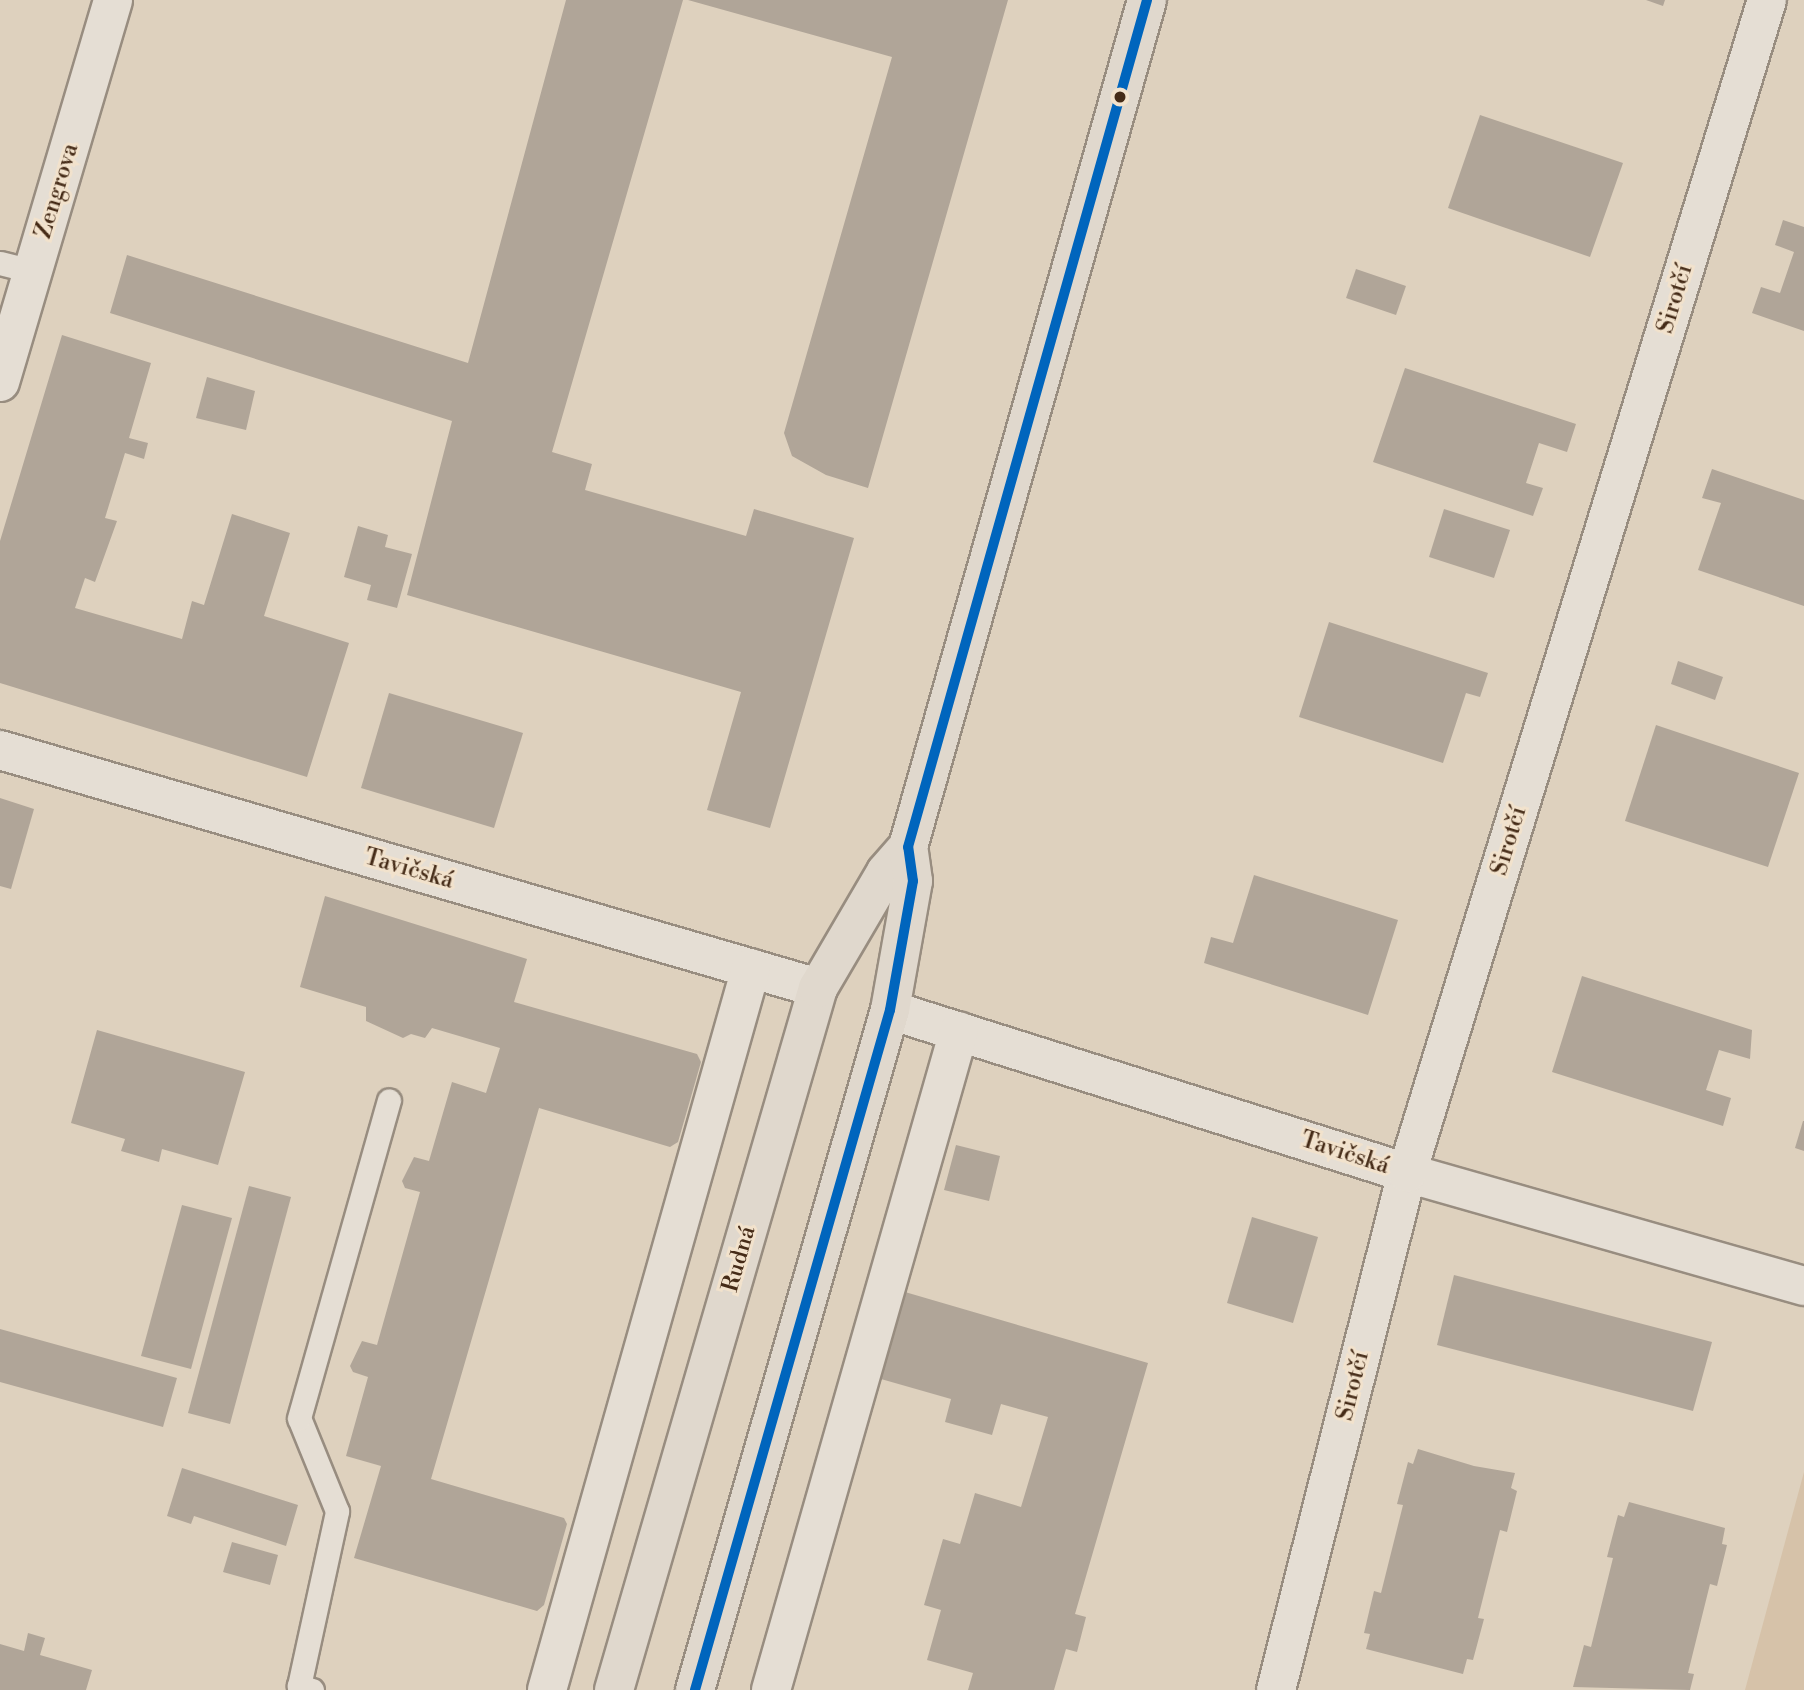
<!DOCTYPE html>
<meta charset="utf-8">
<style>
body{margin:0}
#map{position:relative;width:1804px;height:1690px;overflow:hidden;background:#ded1be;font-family:"Libre Bodoni",serif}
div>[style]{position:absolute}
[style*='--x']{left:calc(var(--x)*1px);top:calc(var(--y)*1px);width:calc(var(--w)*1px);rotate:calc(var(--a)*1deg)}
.green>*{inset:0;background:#d6c2a9}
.building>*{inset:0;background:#b0a598}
.roads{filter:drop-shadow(2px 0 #988d80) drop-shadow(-2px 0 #988d80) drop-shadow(0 2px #988d80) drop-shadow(0 -2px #988d80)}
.service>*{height:23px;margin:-11.5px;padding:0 11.5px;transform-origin:11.5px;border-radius:11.5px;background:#e5ded4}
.minor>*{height:38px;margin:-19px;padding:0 19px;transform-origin:19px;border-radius:19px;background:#e5ded4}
.primary>*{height:38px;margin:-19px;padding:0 19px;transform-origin:19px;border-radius:19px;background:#e0d8cd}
.trunk>*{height:38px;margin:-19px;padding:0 19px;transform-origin:19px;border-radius:19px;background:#e0d8cd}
.bus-1>*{height:10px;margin:-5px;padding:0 5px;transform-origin:5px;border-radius:5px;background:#0065bd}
.dots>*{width:19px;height:19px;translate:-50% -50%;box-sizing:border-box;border:4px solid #f2e2cc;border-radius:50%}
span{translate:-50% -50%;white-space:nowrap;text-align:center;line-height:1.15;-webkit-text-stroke:6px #f2e2cc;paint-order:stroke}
.street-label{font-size:23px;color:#452b17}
</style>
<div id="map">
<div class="green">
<div style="clip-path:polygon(1804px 1472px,1804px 1690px,1745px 1690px)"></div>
</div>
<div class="building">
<div style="clip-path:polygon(566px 0,683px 0,552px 452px,592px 464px,585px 490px,746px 536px,754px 509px,854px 538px,770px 828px,707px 810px,741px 692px,407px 595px,452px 421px,110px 313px,127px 255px,468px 363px)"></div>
<div style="clip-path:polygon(688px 0,1008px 0,868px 488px,826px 475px,792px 456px,784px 433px,892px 57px)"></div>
<div style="clip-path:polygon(1646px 0,1665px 0,1663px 6px)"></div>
<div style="clip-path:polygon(1480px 115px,1623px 163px,1590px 257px,1448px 208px)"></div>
<div style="clip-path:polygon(1783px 220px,1804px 227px,1804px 331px,1752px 313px,1761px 287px,1780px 293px,1794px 252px,1775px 245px)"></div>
<div style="clip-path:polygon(1356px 269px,1406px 286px,1396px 315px,1346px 298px)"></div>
<div style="clip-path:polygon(62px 335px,151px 363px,129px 438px,148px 443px,144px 459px,125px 453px,105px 518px,117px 521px,95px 582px,85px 578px,75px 608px,182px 639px,192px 601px,204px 605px,232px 514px,290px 533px,264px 616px,349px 643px,307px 777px,0 683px,0 541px)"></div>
<div style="clip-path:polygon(1405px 368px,1576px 424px,1567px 452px,1539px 443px,1526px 483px,1543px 488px,1533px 516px,1373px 462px)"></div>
<div style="clip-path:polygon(207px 377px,255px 391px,246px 430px,196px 418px)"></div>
<div style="clip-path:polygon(1712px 469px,1804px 500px,1804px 606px,1698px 570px,1721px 503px,1702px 498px)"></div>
<div style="clip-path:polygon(1444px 509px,1510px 530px,1494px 578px,1429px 557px)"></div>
<div style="clip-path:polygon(358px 526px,388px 535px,385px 547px,412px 554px,397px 608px,367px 600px,371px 585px,344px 577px)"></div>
<div style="clip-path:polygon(1329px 622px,1488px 673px,1480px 697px,1466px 693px,1443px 763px,1299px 717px)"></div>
<div style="clip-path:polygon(1678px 661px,1723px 677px,1715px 700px,1671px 684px)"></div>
<div style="clip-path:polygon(389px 693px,523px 733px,494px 828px,361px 788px)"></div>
<div style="clip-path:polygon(1656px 725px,1799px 773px,1768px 867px,1625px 821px)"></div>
<div style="clip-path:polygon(0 798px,34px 809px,11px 889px,0 886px)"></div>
<div style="clip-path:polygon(1254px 875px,1398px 920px,1368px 1015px,1204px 963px,1211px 937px,1233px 943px)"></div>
<div style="clip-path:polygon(325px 896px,527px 959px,514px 1002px,697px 1054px,701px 1062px,678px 1142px,670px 1147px,539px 1108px,431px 1479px,564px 1518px,567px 1524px,544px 1605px,537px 1611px,354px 1558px,381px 1466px,346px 1456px,368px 1377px,353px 1372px,350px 1366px,362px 1341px,377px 1345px,420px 1192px,405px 1188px,402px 1181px,414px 1157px,429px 1161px,452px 1082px,486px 1093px,500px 1048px,432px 1028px,425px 1038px,411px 1034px,403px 1038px,366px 1021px,366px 1007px,300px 987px)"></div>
<div style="clip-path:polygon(1582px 976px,1752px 1030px,1750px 1059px,1719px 1050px,1706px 1090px,1731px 1098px,1723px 1126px,1552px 1072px)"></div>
<div style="clip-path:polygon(97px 1030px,245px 1072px,218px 1165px,162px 1149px,159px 1162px,121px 1151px,125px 1139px,71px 1123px)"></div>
<div style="clip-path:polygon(1803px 1121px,1804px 1121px,1804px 1151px,1795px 1148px)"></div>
<div style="clip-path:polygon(956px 1145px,1000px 1156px,989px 1201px,944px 1190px)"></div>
<div style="clip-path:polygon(249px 1186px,291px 1197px,230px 1424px,188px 1413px)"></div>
<div style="clip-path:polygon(182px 1205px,232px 1218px,191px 1369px,141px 1356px)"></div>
<div style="clip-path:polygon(1252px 1217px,1318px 1237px,1293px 1323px,1227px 1303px)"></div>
<div style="clip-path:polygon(1454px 1275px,1712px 1342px,1693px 1411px,1437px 1345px)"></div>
<div style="clip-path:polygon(905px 1292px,1148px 1363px,1075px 1614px,1086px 1617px,1077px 1652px,1066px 1649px,1054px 1690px,968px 1690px,973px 1673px,927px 1660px,941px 1610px,924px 1605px,943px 1539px,960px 1544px,975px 1493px,1021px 1507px,1048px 1417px,1001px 1404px,992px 1435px,945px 1422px,951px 1399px,881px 1379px)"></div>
<div style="clip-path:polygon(0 1329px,177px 1378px,163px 1427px,0 1382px)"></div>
<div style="clip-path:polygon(1418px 1449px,1474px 1466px,1515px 1473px,1511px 1488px,1517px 1491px,1507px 1532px,1500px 1530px,1478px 1618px,1484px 1619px,1473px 1660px,1467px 1659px,1463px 1674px,1366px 1649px,1370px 1634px,1364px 1633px,1374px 1591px,1381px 1593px,1403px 1505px,1397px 1504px,1408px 1462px,1413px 1464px)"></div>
<div style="clip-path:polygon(182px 1468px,298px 1505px,286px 1546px,194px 1516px,191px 1524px,167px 1516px)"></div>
<div style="clip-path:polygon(1629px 1502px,1725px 1528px,1722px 1544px,1727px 1545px,1717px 1586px,1710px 1584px,1688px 1673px,1694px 1674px,1690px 1690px,1573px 1687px,1584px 1645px,1591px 1647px,1613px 1558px,1607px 1557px,1618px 1515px,1624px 1517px)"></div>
<div style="clip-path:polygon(232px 1542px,278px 1555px,270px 1585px,223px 1572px)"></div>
<div style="clip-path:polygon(28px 1633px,45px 1638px,40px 1655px,92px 1670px,86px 1690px,0 1690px,0 1644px,24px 1651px)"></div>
</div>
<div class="roads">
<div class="service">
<div style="--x:0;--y:263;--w:34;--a:14"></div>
<div style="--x:312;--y:1690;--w:14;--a:-163"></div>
<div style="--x:299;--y:1686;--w:179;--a:-77.7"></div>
<div style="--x:337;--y:1511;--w:100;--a:-112.2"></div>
<div style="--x:299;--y:1418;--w:330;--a:-74.2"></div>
</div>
<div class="minor">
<div style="--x:0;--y:382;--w:398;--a:-73.5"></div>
<div style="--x:0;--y:750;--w:852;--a:16.22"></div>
<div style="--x:890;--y:1010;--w:542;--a:17.5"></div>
<div style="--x:1407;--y:1173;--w:413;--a:15.9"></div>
<div style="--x:547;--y:1690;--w:750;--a:-74.22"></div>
<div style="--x:771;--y:1690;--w:685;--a:-74.08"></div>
<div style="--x:1276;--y:1690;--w:533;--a:-75.78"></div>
<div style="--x:1407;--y:1173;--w:1227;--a:-72.94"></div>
</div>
<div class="primary">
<div style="--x:908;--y:847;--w:880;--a:-74.24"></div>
</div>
<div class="trunk">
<div style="--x:614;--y:1690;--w:731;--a:-73.8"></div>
<div style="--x:818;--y:988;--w:134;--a:-59.6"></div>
<div style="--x:886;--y:872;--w:33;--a:-49"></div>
<div style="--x:695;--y:1690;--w:707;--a:-74"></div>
<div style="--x:890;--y:1010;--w:131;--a:-79.9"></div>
<div style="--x:913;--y:881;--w:34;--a:-98"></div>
</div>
</div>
<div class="bus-1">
<div style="--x:695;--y:1690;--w:707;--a:-74"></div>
<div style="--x:890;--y:1010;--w:131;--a:-79.9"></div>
<div style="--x:913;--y:881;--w:34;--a:-98"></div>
<div style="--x:908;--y:847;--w:880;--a:-74.24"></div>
</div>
<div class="dots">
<div style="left:1120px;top:97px;background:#452b17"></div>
</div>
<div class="street-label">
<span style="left:57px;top:191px;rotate:-73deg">Zengrova</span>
<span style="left:1675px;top:299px;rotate:-73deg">Sirotčí</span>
<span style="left:1509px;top:841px;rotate:-73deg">Sirotčí</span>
<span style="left:409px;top:869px;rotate:16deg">Tavičská</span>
<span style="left:1345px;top:1153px;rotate:18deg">Tavičská</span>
<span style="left:739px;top:1259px;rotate:-74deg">Rudná</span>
<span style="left:1353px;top:1386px;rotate:-76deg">Sirotčí</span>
</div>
</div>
